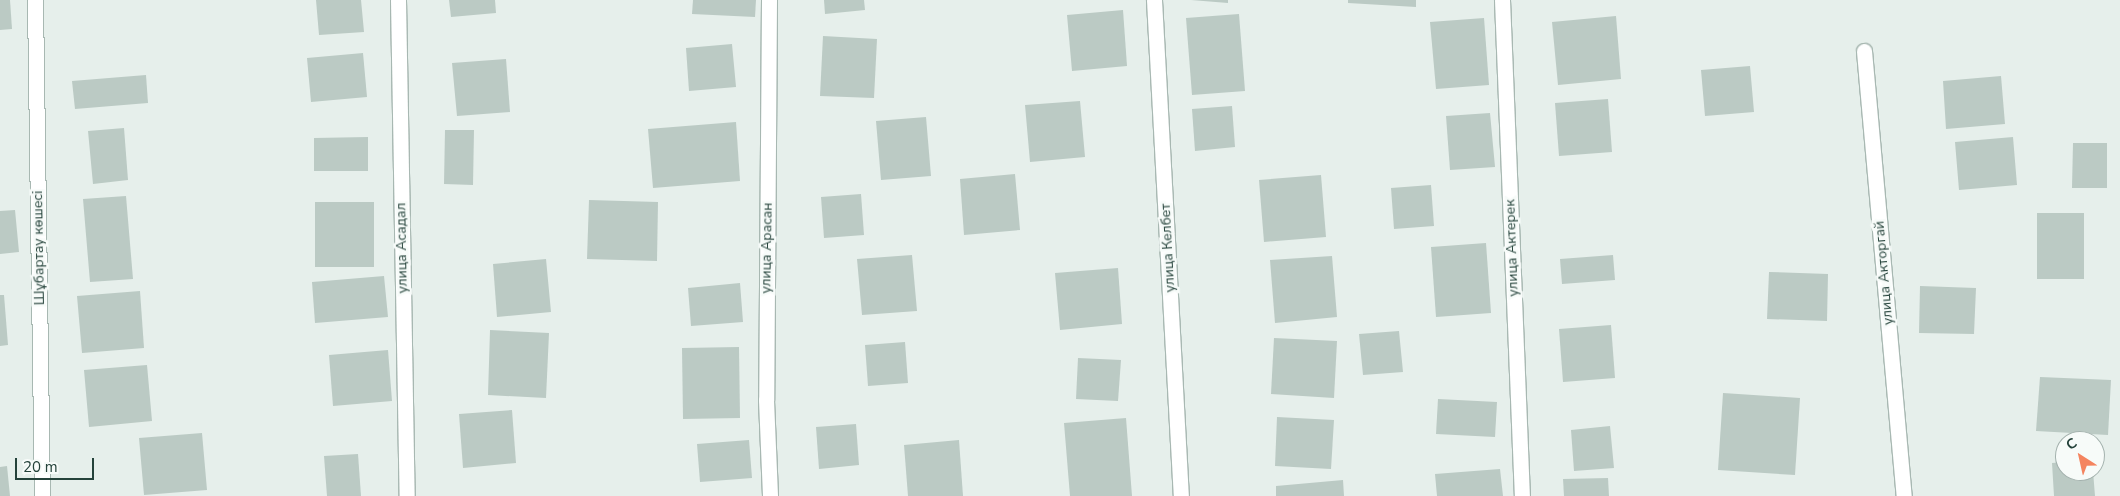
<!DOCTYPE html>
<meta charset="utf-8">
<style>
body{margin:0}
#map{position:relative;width:2120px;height:496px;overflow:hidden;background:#e6efeb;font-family:"Nunito Sans",sans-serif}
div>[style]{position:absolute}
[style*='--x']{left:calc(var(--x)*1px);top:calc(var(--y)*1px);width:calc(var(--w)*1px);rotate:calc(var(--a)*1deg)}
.building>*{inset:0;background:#bbcac4}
.roads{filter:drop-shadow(1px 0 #a8b8b2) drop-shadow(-1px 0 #a8b8b2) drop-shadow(0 1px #a8b8b2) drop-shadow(0 -1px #a8b8b2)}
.minor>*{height:15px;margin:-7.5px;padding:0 7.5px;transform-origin:7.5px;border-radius:7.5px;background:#fff}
span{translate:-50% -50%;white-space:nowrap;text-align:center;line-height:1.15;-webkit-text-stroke:5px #f7fbf9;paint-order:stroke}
.street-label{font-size:14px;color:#24423a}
.north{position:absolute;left:2055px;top:431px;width:50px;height:50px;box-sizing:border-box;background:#f7fbf9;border:1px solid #a3b1ad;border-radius:50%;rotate:325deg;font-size:14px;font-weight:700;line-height:20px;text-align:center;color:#24423a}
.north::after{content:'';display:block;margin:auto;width:18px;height:22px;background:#f4845f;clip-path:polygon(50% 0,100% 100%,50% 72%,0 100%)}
.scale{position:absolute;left:15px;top:458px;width:79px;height:22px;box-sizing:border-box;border:2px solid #24423a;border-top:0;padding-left:6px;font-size:15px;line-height:18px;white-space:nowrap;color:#24423a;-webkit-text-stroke:4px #f7fbf9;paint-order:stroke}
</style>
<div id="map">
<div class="building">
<div style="clip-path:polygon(0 0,10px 0,12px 29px,0 30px)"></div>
<div style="clip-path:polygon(316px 0,361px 0,364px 32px,319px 35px)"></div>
<div style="clip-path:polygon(449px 0,495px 0,496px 13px,451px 17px)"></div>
<div style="clip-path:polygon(693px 0,756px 0,755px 17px,692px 14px)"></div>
<div style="clip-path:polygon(824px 0,864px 0,865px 10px,825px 14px)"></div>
<div style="clip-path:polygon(1191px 0,1228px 0,1228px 3px)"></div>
<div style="clip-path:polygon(1348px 0,1416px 0,1416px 7px,1348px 3px)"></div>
<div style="clip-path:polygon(1123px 10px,1127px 66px,1072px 71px,1067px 15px)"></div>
<div style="clip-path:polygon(1239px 14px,1245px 91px,1192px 95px,1186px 18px)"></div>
<div style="clip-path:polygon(1616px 16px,1621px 79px,1558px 85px,1552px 22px)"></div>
<div style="clip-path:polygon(1484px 18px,1489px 85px,1436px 89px,1430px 22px)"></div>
<div style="clip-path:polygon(823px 36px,877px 39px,874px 98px,820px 96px)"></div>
<div style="clip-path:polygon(732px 44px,736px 87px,689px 91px,686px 48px)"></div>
<div style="clip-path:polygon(363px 53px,367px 97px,311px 102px,307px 58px)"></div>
<div style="clip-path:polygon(506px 59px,510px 112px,457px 116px,452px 63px)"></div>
<div style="clip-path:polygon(1750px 66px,1754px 112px,1705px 116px,1701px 70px)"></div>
<div style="clip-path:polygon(146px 75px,148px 103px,75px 109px,72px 81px)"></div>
<div style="clip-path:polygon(2001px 76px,2005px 124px,1946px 129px,1943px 81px)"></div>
<div style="clip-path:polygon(1608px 99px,1612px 152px,1559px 156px,1555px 103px)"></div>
<div style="clip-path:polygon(1080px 101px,1085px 157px,1030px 162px,1025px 105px)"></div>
<div style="clip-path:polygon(1232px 106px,1235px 147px,1195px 151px,1192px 109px)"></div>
<div style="clip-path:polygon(1490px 113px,1495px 167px,1450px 170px,1446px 116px)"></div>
<div style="clip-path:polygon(926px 117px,931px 176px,881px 180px,876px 121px)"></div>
<div style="clip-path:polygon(736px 122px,740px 181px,653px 188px,648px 129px)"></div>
<div style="clip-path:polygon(124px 128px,128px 180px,93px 184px,88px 131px)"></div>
<div style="clip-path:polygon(445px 130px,474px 130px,473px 185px,444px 184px)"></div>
<div style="clip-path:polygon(368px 137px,368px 171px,314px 171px,314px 138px)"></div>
<div style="clip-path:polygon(2013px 137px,2017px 185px,1959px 190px,1955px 142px)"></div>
<div style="clip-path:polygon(2073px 143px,2107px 143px,2107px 188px,2072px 188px)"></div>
<div style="clip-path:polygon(1015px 174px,1020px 230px,964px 235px,960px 179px)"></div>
<div style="clip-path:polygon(1321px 175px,1326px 237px,1264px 242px,1259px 180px)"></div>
<div style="clip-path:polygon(1431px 185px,1434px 226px,1394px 229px,1391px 188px)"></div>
<div style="clip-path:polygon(861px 194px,864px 235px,824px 238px,821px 197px)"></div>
<div style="clip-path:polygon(126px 196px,133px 279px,90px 282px,83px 199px)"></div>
<div style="clip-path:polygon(589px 200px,658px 202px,657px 261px,587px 259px)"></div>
<div style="clip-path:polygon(315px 202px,374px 202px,374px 267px,315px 267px)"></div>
<div style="clip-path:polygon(15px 210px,19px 252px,0 254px,0 211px)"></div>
<div style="clip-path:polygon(2037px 213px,2084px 213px,2084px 279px,2037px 279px)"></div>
<div style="clip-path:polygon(1486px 243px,1491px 313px,1436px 317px,1431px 247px)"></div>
<div style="clip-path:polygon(912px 255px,917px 311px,862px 315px,857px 259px)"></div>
<div style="clip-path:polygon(1613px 255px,1615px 280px,1562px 284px,1560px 259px)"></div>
<div style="clip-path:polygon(1332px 256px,1337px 317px,1275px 323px,1270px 260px)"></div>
<div style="clip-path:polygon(546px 259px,551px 312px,497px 317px,493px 264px)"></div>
<div style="clip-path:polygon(1118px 268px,1122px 324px,1060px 330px,1055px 273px)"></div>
<div style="clip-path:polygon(1769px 272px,1828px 274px,1827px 321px,1767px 319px)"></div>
<div style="clip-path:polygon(384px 276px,388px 317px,315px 323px,312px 282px)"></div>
<div style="clip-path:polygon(740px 283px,743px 322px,691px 326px,688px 288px)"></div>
<div style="clip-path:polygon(1920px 286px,1976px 288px,1974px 334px,1919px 333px)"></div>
<div style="clip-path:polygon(140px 291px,144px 348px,82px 353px,77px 296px)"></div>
<div style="clip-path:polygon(0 295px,4px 295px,8px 345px,0 346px)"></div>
<div style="clip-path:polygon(1611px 325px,1615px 378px,1563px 382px,1559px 329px)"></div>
<div style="clip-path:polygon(490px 330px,549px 333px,546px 398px,488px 395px)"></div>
<div style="clip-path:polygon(1399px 331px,1403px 372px,1363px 375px,1359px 334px)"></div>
<div style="clip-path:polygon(1274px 338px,1337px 341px,1334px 398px,1271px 394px)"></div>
<div style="clip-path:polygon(905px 342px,908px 383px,868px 386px,865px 345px)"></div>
<div style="clip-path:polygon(739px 347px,740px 418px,683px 419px,682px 348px)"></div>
<div style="clip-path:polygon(388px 350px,392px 401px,333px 406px,329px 355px)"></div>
<div style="clip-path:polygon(1078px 358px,1121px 360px,1118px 401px,1076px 399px)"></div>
<div style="clip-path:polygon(147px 365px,152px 421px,89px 427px,84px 370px)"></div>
<div style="clip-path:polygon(2040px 377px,2111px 380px,2108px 435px,2036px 431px)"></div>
<div style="clip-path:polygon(1723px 393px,1800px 398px,1795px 475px,1718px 470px)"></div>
<div style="clip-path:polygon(1438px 399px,1497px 402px,1495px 437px,1436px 434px)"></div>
<div style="clip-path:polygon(512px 410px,516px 463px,463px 468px,459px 414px)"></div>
<div style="clip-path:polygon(1277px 417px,1334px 420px,1331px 469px,1275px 466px)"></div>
<div style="clip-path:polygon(1126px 418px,1132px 496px,1070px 496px,1064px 423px)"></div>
<div style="clip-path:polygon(856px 424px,859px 465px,819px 469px,816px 427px)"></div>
<div style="clip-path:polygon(1610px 426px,1614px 468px,1574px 471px,1571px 430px)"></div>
<div style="clip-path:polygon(202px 433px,207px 490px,144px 495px,139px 438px)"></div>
<div style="clip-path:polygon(749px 440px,752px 478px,700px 482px,697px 444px)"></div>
<div style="clip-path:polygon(959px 440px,963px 496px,908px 496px,904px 445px)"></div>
<div style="clip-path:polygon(358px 454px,361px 496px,327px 496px,324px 456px)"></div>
<div style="clip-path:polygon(2065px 462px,2065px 471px,2093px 471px,2095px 496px,2054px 496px,2052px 463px)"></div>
<div style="clip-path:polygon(7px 466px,10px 496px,0 496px,0 467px)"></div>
<div style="clip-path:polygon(1500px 469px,1503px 496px,1437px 496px,1435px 474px)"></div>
<div style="clip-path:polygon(1608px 478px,1609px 496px,1564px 496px,1563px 479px)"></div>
<div style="clip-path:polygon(1343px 480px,1344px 496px,1276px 496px,1276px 486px)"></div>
</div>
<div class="roads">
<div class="minor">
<div style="--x:35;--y:0;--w:496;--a:89.2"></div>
<div style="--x:398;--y:0;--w:496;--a:89"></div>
<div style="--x:769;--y:0;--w:400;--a:90.4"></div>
<div style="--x:766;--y:400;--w:96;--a:87.6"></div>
<div style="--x:1154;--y:0;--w:497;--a:86.9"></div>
<div style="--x:1502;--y:0;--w:496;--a:87.7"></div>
<div style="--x:1864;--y:51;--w:447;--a:84.9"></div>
</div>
</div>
<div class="street-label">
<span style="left:39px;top:248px;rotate:-91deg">Шұбартау көшесі</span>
<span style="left:402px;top:248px;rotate:-91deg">улица Асадал</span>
<span style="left:767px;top:248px;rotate:-89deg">улица Арасан</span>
<span style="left:1168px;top:248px;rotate:-93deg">улица Келбет</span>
<span style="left:1512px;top:248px;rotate:-92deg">улица Актерек</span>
<span style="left:1884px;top:273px;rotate:-95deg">улица Акторгай</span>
</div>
<div class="north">С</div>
<div class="scale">20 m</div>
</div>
